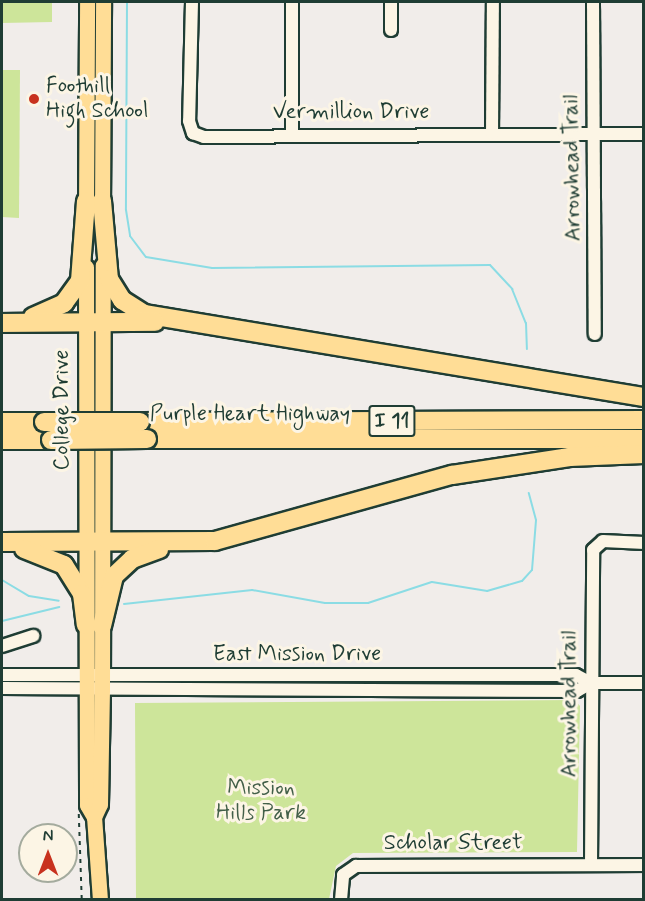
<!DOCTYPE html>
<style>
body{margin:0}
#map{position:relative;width:645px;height:901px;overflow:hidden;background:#f1edea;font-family:Mynerve,sans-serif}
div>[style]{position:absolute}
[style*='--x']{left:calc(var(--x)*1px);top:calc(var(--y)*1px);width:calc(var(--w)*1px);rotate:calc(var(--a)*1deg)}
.green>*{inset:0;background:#cde59a}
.stream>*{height:2px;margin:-1px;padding:0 1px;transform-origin:1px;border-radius:1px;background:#8bdce4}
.path>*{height:1.5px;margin-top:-0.75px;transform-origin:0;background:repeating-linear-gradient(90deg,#1f3d34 0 4.5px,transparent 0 9px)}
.roads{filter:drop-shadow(2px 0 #1f3d34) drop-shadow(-2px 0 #1f3d34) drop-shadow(0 2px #1f3d34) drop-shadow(0 -2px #1f3d34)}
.minor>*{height:12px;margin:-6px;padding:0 6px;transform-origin:6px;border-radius:6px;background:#fcf5e5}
.major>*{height:15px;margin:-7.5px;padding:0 7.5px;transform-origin:7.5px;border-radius:7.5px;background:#ffdd96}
.highway>*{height:18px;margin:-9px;padding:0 9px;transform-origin:9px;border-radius:9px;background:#ffdd96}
.bridges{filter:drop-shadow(2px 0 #1f3d34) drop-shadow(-2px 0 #1f3d34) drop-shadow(0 2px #1f3d34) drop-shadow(0 -2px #1f3d34)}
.highway-bridge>*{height:18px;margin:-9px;padding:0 9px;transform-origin:9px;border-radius:9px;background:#ffdd96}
.dots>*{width:16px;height:16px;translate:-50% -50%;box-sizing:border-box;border:3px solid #fcf5e5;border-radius:50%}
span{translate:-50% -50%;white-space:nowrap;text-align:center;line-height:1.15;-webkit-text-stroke:6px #fcf5e5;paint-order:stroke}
.shield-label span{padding:2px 4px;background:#fcf5e5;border:2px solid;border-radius:4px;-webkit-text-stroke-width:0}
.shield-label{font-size:21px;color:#1f3d34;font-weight:700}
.poi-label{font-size:22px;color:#1f3d34}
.left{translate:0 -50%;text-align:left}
.street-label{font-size:22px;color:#1f3d34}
.park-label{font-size:22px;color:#425f48}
.frame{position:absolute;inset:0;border:3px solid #1f3d34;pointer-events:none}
.north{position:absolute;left:18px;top:823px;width:60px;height:60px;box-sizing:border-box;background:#fcf5e5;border:2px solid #a4ab9e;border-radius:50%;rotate:0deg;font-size:16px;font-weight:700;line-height:24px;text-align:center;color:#1f3d34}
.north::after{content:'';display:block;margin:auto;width:21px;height:27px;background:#c8321e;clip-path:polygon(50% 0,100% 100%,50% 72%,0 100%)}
</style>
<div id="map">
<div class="green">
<div style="clip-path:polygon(2px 2px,52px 2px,52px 22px,2px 23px)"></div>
<div style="clip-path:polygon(2px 70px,20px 70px,19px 218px,2px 217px)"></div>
<div style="clip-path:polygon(575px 700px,580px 706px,577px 852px,353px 853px,336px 866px,329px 899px,136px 899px,135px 703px)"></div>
</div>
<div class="stream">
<div style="--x:127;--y:2;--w:208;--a:90.3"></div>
<div style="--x:126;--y:210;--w:26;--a:81"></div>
<div style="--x:130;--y:236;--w:26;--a:53"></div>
<div style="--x:146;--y:257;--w:67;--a:9.5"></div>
<div style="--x:212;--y:268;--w:278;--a:-0.6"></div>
<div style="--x:490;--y:265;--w:33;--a:47"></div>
<div style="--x:512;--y:289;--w:37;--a:68"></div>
<div style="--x:526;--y:323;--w:26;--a:88"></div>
<div style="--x:2;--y:580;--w:31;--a:31"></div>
<div style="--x:29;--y:596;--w:30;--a:9"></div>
<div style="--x:124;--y:604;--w:129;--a:-6.2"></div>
<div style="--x:252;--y:590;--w:74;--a:10.1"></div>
<div style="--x:325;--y:603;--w:43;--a:0"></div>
<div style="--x:368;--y:603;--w:67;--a:-18.2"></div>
<div style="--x:432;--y:582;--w:56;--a:9.3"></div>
<div style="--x:487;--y:591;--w:36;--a:-16"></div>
<div style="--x:522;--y:581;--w:15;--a:-48"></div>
<div style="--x:532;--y:570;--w:50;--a:-85.4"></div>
<div style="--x:536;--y:520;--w:28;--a:-105"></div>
<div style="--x:2;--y:621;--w:59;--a:-13.8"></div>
</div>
<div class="path">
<div style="--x:79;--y:814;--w:86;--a:88"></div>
</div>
<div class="roads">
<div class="minor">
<div style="--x:192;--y:2;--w:119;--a:91.4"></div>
<div style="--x:189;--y:121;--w:13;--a:72"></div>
<div style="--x:193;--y:133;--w:12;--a:20"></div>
<div style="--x:204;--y:137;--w:440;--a:-0.4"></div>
<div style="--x:593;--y:2;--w:332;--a:89.7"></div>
<div style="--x:391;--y:30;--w:28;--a:-90"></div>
<div style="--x:492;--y:133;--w:131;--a:-89.6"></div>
<div style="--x:292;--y:134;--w:132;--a:-90"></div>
<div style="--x:2;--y:646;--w:33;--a:-18"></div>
<div style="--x:2;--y:675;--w:574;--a:0"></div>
<div style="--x:576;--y:675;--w:17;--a:28"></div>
<div style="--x:2;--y:688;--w:575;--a:0.3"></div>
<div style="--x:577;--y:691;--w:16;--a:-30"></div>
<div style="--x:591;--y:683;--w:53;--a:0"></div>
<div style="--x:591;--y:865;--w:315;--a:-89.6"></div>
<div style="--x:593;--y:550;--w:13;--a:-42"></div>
<div style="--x:603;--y:541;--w:41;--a:2.8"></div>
<div style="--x:341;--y:900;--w:25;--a:-85"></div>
<div style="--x:343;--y:875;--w:16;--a:-35"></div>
<div style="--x:356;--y:866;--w:288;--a:-0.2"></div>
</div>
<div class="major">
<div style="--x:102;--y:211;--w:209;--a:-89.7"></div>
<div style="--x:86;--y:213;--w:211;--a:-89.7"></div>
<div style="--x:86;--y:267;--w:538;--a:89.89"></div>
<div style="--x:87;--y:805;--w:14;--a:60"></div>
<div style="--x:100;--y:900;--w:83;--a:-94.1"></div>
<div style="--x:94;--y:817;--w:14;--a:-65"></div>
<div style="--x:100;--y:804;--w:115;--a:-89"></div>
<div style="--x:102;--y:689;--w:424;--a:-89.9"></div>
</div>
<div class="highway">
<div style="--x:102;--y:201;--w:78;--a:84.9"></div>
<div style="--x:109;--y:279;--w:25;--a:58"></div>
<div style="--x:122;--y:300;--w:26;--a:32"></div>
<div style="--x:144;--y:314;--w:507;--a:9.43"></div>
<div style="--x:33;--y:317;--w:34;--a:-24"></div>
<div style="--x:64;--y:303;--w:27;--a:-54"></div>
<div style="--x:80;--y:281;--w:80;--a:-85.7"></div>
<div style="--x:2;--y:323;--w:153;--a:-0.4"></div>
<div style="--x:2;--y:422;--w:42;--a:0"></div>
<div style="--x:140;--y:422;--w:504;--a:-0.23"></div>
<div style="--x:147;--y:439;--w:497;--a:0"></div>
<div style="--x:2;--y:440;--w:49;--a:0"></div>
<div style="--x:2;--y:542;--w:213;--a:-0.3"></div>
<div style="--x:215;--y:541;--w:246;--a:-15.6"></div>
<div style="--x:452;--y:475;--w:119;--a:-8.7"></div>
<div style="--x:570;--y:457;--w:74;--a:-2.3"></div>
<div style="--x:24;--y:549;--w:43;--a:21.8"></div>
<div style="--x:64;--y:565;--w:34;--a:58"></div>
<div style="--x:82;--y:594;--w:31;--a:83"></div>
<div style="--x:102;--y:626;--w:51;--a:-76.5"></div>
<div style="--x:114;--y:576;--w:25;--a:-43"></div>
<div style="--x:132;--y:559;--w:29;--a:-20"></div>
</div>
</div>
<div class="bridges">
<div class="highway-bridge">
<div style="--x:44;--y:422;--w:96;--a:0"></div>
<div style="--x:51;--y:440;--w:96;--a:-0.6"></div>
</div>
</div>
<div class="dots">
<div style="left:34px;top:99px;background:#c8321e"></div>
</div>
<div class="shield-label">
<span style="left:392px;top:421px">I 11</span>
</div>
<div class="poi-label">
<span class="left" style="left:46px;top:99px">Foothill<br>High School</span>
</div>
<div class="street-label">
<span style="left:351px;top:113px">Vermillion Drive</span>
<span style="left:573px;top:168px;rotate:-91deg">Arrowhead Trail</span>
<span style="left:63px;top:410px;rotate:-90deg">College Drive</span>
<span style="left:250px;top:415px">Purple Heart Highway</span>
<span style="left:297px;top:655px">East Mission Drive</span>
<span style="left:570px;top:704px;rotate:-90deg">Arrowhead Trail</span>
<span style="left:453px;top:844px">Scholar Street</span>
</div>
<div class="park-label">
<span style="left:261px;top:801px">Mission<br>Hills Park</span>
</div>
<div class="frame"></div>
<div class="north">N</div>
</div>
